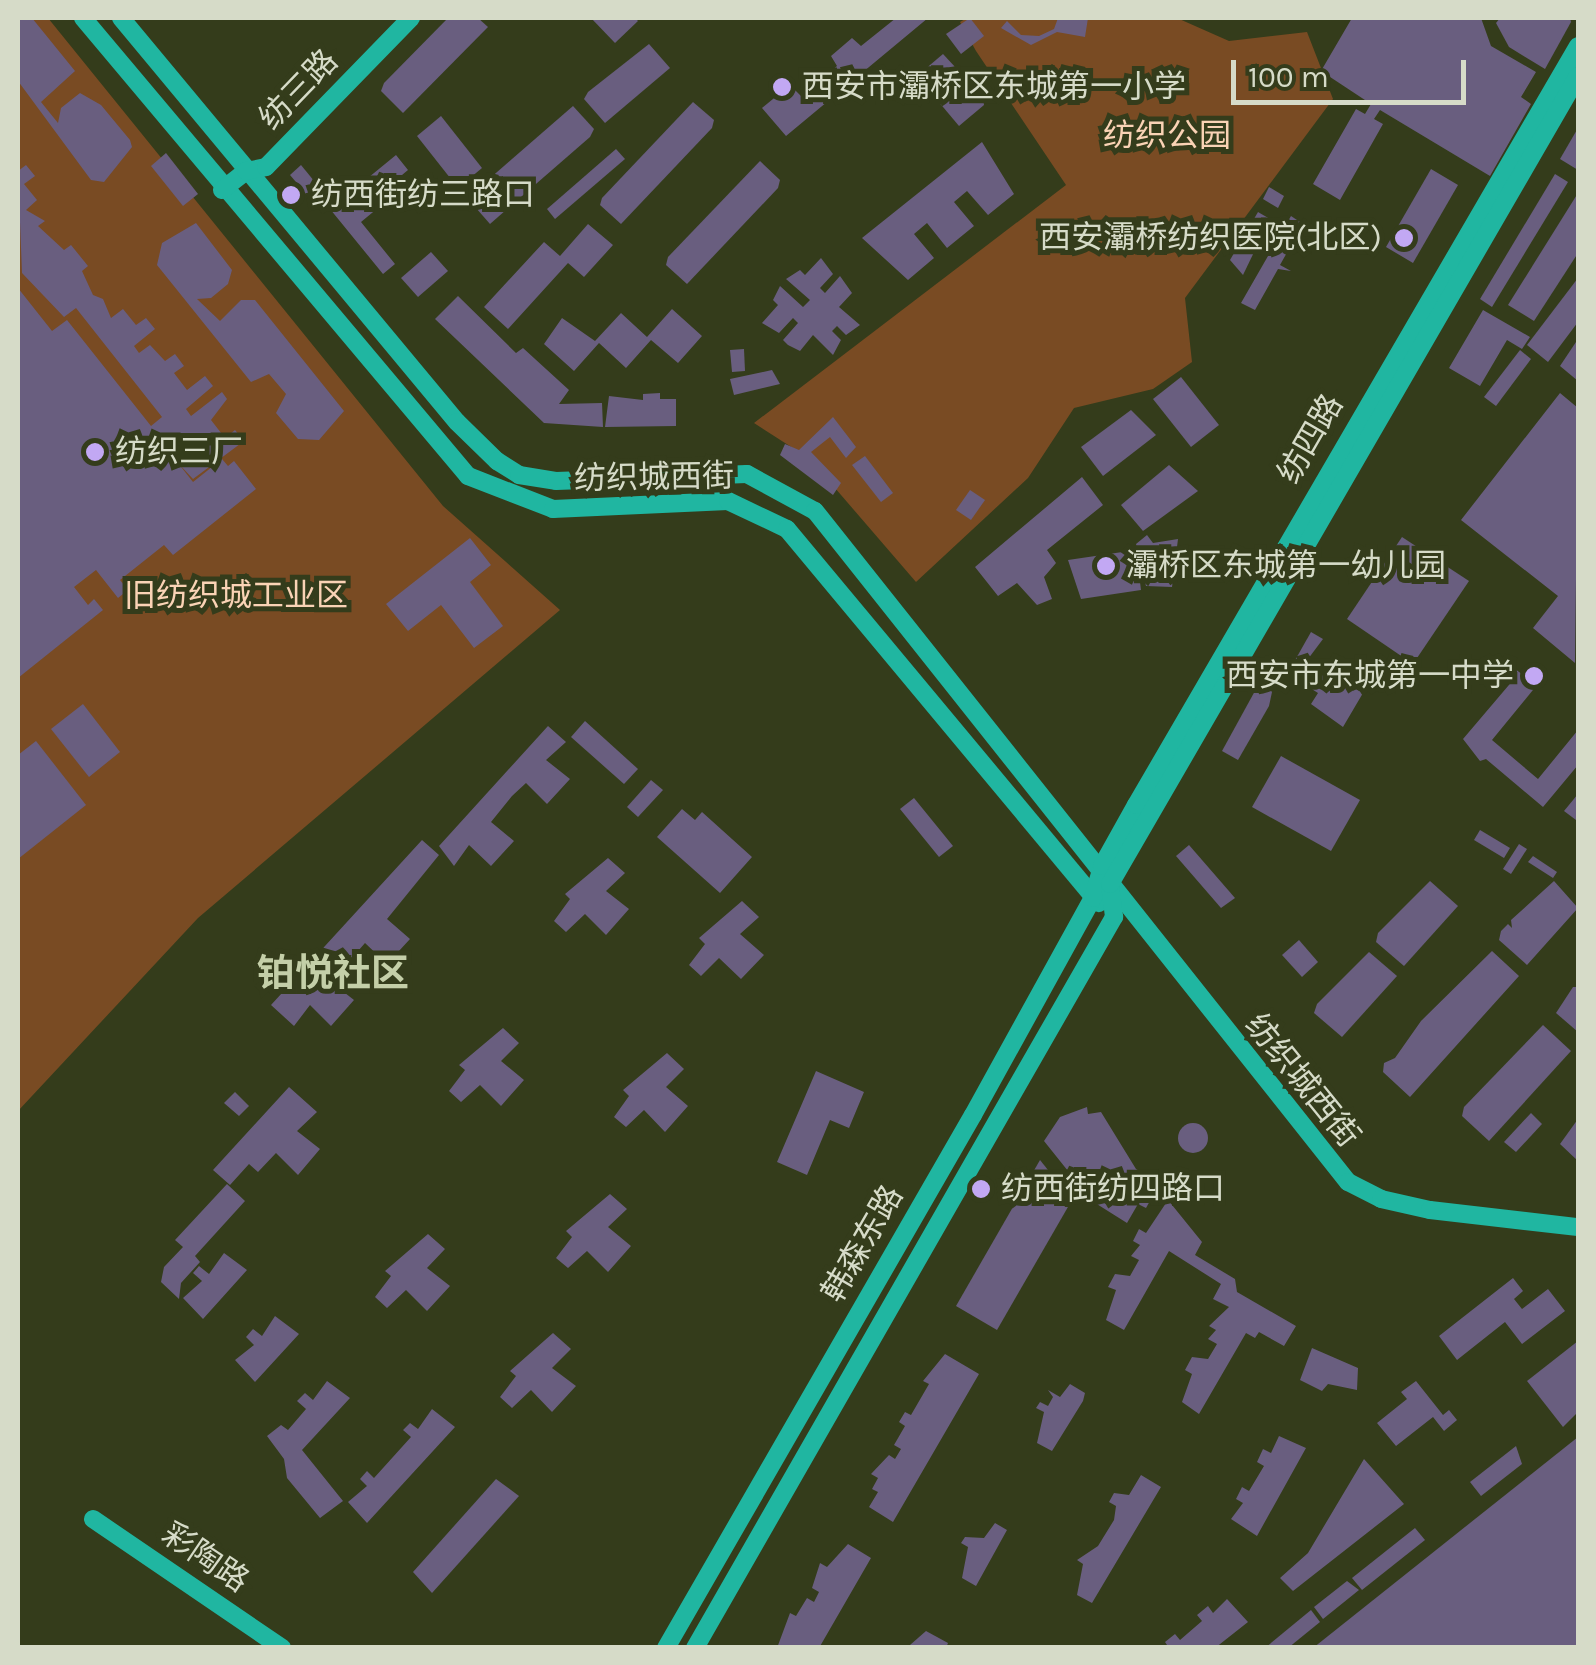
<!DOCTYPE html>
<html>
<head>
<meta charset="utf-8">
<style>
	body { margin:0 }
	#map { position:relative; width:1596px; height:1665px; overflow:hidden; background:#343c1b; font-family:Karla,"Noto Sans SC",sans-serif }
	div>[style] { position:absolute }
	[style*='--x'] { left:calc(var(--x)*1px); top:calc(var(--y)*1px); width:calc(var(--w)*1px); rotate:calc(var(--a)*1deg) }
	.green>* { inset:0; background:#794b23 }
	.building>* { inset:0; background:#695e7f }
	.round { border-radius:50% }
	.secondary>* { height:18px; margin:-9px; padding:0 9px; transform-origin:9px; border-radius:9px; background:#20b6a1 }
	.dots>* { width:28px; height:28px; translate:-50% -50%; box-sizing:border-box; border:5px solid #343c1b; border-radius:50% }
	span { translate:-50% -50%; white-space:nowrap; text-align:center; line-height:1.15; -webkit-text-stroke:10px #343c1b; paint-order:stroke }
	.poi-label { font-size:32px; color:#d6dbc8 }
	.left { translate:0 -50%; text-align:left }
	.right { translate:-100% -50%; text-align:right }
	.street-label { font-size:32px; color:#d6dbc8 }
	.park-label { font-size:32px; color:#fad3b5 }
	.quarter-label { font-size:38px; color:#c4cfa8; font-weight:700 }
	.frame { position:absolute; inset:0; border:20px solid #d6dbc8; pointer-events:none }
	.scale { position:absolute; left:1231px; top:60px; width:235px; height:45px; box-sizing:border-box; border:5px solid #d6dbc8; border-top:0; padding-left:12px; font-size:30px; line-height:35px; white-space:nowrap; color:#d6dbc8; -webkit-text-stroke:8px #343c1b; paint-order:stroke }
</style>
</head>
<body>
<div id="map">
	<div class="green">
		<i style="clip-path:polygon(18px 18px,48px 18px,443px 506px,560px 610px,198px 918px,18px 1111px)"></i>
		<i style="clip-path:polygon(967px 18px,1177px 18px,1229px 41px,1307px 32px,1333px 99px,1185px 298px,1192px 362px,1153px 389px,1074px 408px,1028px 478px,916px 582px,810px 459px,754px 423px,1066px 185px,976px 51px,960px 22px)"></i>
	</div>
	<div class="building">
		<i style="clip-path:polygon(18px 18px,32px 18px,75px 71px,41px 102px,58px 123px,61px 108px,80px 93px,101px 105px,130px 140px,132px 147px,104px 182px,91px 180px,18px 81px)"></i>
		<i style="clip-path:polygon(448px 18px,478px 18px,488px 27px,403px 113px,381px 91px,384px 83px)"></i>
		<i style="clip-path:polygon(591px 18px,635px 18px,638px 21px,615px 43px)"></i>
		<i style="clip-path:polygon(896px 18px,928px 18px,786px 136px,762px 108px,790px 85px,801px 96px,837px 66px,831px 56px,852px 38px,861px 46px)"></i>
		<i style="clip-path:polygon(970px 18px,984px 36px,961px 54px,946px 34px)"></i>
		<i style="clip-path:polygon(1058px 18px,1088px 18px,1085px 37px,1057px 32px,1031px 45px,1001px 28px,1007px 21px,1021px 35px,1039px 36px,1054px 29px)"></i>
		<i style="clip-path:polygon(1352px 18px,1481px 18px,1491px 46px,1536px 72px,1521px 97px,1531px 104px,1490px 176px,1380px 110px,1374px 119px,1383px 124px,1340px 200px,1313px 184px,1356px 109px,1365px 114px,1371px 104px,1321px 71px)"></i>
		<i style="clip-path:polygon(1500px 18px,1570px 18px,1571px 22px,1545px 69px,1509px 47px,1496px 23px)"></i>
		<i style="clip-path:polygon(649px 44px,670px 68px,605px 123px,584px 99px,588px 92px)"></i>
		<i style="clip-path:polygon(943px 54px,983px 97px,984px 105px,959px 126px,917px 76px)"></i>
		<i style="clip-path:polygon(1081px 77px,1084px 93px,1044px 99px,1042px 84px)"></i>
		<i style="clip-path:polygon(693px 102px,714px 120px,712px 128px,621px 224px,600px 205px,602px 198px)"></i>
		<i style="clip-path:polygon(573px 106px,594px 129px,590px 137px,490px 224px,469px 200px,473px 193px)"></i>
		<i style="clip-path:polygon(441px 116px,482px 168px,458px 188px,417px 136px)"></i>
		<i style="clip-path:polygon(1578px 128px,1578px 170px,1560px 159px)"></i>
		<i style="clip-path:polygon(982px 142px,1014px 194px,988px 215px,967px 191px,954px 202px,974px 226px,947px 248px,927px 223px,914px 234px,934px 258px,908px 280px,862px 238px)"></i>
		<i style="clip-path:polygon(616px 149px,625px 159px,555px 219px,547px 209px)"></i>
		<i style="clip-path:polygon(166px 153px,198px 194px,183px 206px,151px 166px)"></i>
		<i style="clip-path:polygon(396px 155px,408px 170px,378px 195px,384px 203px,361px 222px,395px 264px,383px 274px,330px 209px)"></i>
		<i style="clip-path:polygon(760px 161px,780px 180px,778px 188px,687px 284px,666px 265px,668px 257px)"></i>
		<i style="clip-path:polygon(26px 165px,35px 176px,24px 184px,37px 200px,26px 210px,45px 221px,38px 226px,64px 250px,71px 245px,88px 266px,82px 271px,93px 295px,103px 299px,111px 318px,123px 309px,136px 325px,146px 318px,155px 329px,134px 346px,139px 353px,150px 345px,165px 361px,175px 354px,184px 366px,174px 373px,187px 390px,205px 376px,213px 386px,186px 409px,191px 416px,222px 392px,227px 399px,211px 420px,225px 438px,235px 430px,244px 441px,193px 479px,178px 463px,193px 482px,222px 459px,228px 466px,234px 461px,256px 489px,173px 555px,164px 545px,120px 580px,128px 590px,118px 598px,96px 570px,74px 587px,88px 605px,94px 599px,103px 610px,18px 678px,18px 288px,52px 331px,67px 320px,151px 426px,162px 417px,76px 308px,64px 317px,22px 273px,18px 171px)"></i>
		<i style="clip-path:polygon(301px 165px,328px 198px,317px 207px,290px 175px)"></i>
		<i style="clip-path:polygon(1431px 169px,1458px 185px,1413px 263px,1386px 247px)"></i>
		<i style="clip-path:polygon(1555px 174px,1568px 182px,1492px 307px,1480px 299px)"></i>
		<i style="clip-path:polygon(1269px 187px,1284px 196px,1278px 208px,1263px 199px)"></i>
		<i style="clip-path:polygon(1578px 193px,1578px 253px,1534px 321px,1508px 305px)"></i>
		<i style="clip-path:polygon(1258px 212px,1270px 219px,1243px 275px,1230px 260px)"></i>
		<i style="clip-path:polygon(1291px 216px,1303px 224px,1280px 265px,1291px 271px,1278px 269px,1255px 310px,1241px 303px)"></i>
		<i style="clip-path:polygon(196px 223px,232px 270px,228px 284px,211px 298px,197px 299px,220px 321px,241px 300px,255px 300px,344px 411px,319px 440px,298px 439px,276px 413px,286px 394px,269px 374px,251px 382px,157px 265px,162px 243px)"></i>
		<i style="clip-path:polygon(588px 224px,613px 245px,584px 277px,568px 263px,508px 329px,484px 307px,544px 242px,560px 256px)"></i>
		<i style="clip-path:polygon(431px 252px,448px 271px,418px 297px,401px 278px)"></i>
		<i style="clip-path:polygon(821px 258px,833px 274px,820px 288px,825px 293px,840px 276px,852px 293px,839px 307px,860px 325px,846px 335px,837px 326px,832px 331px,841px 340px,833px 355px,813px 335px,800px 351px,788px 345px,783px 340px,798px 323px,793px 318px,779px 333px,762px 323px,778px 305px,773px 300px,780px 286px,803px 307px,810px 300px,786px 279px,800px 270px,805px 275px)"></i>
		<i style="clip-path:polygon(1578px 278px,1578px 322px,1548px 362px,1527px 345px)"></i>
		<i style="clip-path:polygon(458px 296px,516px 353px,523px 348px,569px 390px,559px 404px,602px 403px,603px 427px,544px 423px,435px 319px)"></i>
		<i style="clip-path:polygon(672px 309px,702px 336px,678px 363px,651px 340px,626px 368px,599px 343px,574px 371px,544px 344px,562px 318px,595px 341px,621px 313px,647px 337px)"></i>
		<i style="clip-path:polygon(1483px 310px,1530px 337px,1522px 349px,1507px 340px,1480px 386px,1449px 368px)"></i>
		<i style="clip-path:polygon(1578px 339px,1578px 381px,1560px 366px)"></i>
		<i style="clip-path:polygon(744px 349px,745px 371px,732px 372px,730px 350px)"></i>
		<i style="clip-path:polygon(1520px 350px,1531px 359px,1496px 406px,1484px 397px)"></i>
		<i style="clip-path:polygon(772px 370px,780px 384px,734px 395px,730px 379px)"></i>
		<i style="clip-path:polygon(1181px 377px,1219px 425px,1191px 447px,1153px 399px)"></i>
		<i style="clip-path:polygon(660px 393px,660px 399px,676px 399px,676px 426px,605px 427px,609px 396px,643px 400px,643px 394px)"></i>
		<i style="clip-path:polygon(1560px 393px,1578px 408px,1575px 663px,1533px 628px,1558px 596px,1461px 520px)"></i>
		<i style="clip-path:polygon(1131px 410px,1156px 435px,1103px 476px,1081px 447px)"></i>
		<i style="clip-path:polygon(833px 417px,856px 447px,846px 458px,830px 437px,811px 452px,841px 483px,833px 495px,780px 455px,785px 444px,799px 450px)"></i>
		<i style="clip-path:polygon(865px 456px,893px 493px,881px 502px,852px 465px)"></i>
		<i style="clip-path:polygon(1169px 465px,1198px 491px,1143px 531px,1121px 505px)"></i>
		<i style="clip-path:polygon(1082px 477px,1103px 505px,1047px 550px,1056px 563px,1044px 577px,1052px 599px,1037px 605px,1017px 583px,998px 596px,975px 567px)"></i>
		<i style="clip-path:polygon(970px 490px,985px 500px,971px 520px,956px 510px)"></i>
		<i style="clip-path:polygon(1147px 535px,1153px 543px,1178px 539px,1172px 587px,1146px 586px,1136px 544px)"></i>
		<i style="clip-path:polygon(1402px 537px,1469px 581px,1413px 664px,1347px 619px)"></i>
		<i style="clip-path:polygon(470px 538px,491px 565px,470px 582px,503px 626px,474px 648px,441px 605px,408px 631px,386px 604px)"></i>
		<i style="clip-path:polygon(1136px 550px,1141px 590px,1081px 599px,1068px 560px)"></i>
		<i style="clip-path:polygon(1311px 632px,1323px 639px,1302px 667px,1294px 662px)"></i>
		<i style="clip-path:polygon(1318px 667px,1363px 693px,1343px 727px,1311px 704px,1318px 693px,1307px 686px)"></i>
		<i style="clip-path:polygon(1515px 669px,1537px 685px,1492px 740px,1538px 779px,1578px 730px,1578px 765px,1543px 807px,1486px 759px,1480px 761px,1463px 739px,1514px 679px)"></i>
		<i style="clip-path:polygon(1261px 680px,1272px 692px,1269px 706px,1238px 760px,1222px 751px)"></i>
		<i style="clip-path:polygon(83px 704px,120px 752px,89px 777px,51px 729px)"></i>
		<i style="clip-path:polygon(585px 721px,638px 769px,624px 784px,571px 737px)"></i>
		<i style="clip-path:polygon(548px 726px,566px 742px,546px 760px,570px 779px,547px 804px,526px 783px,512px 796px,491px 822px,514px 841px,491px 866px,469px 845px,454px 866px,439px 846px)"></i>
		<i style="clip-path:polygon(36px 741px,86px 805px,18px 859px,18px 755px)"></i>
		<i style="clip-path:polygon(1281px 756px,1360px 800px,1331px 851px,1252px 807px)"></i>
		<i style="clip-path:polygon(651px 780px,663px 790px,638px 817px,627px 807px)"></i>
		<i style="clip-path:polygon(1578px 794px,1578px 819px,1576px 820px,1564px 811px)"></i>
		<i style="clip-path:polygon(914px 798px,953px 846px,939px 857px,900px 809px)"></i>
		<i style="clip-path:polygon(682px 809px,695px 820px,702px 812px,752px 857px,720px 893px,657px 837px)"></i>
		<i style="clip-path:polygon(1480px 830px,1510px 848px,1504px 858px,1474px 840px)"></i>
		<i style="clip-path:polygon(422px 840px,439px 855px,387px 919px,410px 939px,387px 964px,365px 943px,331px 982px,354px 1000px,331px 1026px,310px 1005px,294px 1026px,271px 1005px)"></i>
		<i style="clip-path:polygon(1519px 844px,1527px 849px,1511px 874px,1503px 869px)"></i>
		<i style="clip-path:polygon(1189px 845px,1235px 898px,1221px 908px,1176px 856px)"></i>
		<i style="clip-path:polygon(1533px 856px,1557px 872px,1553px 878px,1528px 862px)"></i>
		<i style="clip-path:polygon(608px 858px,625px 873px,606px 891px,629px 909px,606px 935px,585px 914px,566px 932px,554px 921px,570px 899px,565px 894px)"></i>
		<i style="clip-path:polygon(1430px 881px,1458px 906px,1404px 966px,1376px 942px,1378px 933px)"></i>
		<i style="clip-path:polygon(1554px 881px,1578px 908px,1527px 965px,1499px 940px,1501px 931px,1508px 924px,1512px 928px,1511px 920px)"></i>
		<i style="clip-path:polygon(742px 901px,759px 917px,740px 934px,764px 955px,741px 979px,719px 958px,701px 976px,689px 965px,705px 944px,699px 938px)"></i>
		<i style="clip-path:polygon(1299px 940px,1318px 962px,1302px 977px,1282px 955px)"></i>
		<i style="clip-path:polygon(1492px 951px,1519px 976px,1410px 1097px,1383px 1072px,1384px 1063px,1395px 1058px,1421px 1021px)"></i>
		<i style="clip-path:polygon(1369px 952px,1397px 976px,1342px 1037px,1314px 1013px,1317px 1004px)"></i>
		<i style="clip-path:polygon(1573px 987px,1578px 987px,1578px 1032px,1556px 1013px)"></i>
		<i style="clip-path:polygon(1543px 1025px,1571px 1051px,1489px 1141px,1462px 1116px,1464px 1107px)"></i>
		<i style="clip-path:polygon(503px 1028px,519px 1043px,501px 1061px,524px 1080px,501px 1106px,480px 1085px,461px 1102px,449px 1091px,465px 1070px,459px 1065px)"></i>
		<i style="clip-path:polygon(667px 1053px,684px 1069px,666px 1087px,688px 1106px,665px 1132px,644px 1110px,626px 1127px,614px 1117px,629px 1096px,623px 1090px)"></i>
		<i style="clip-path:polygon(816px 1071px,864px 1092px,849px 1128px,830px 1120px,807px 1175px,777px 1162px)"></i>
		<i style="clip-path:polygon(289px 1087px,317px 1112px,297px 1131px,320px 1149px,298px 1175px,276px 1153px,258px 1172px,249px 1164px,230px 1185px,213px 1170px)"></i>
		<i style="clip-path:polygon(235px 1092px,249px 1106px,239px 1116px,224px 1103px)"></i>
		<i style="clip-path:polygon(1087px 1107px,1088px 1114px,1101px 1112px,1136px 1169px,1160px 1183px,1146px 1208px,1138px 1204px,1127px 1223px,1092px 1201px,1044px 1141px,1060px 1117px)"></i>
		<i style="clip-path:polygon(1531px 1113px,1542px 1124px,1516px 1152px,1504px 1142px)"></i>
		<i style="clip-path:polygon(1578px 1119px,1578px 1161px,1560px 1144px)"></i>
		<i class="round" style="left:1178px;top:1123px;width:30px;height:30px"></i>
		<i style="clip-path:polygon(1040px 1160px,1072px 1200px,997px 1330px,956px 1306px)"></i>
		<i style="clip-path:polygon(227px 1184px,245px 1201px,195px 1256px,200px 1262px,181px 1283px,179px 1299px,161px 1282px,164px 1267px,183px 1247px,175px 1240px)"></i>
		<i style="clip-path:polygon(610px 1194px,627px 1209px,608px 1227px,631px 1246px,608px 1272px,587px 1251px,568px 1268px,556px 1258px,572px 1237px,566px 1231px)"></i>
		<i style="clip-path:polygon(1168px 1200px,1202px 1242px,1195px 1255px,1235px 1279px,1237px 1292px,1296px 1326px,1284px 1346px,1259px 1332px,1255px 1338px,1246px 1333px,1199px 1414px,1182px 1402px,1192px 1374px,1185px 1370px,1192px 1357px,1208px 1359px,1217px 1344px,1208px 1339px,1216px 1330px,1209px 1326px,1229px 1307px,1213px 1299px,1221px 1284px,1169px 1251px,1124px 1330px,1106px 1320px,1116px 1290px,1108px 1287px,1115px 1274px,1130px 1276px,1139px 1260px,1131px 1256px,1140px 1245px,1133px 1241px,1139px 1229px,1146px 1233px)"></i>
		<i style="clip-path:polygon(428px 1234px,445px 1249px,427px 1268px,450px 1286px,427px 1311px,406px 1290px,387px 1308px,375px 1297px,391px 1276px,385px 1271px)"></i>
		<i style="clip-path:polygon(224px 1253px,247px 1270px,203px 1319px,183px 1298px,202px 1281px,193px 1273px,199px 1266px,209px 1274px)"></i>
		<i style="clip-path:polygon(1513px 1278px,1523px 1291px,1514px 1299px,1522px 1309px,1548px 1289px,1565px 1311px,1522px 1344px,1505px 1322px,1457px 1360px,1439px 1336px)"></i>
		<i style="clip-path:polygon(275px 1316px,299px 1334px,255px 1382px,235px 1360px,254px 1345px,246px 1337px,253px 1329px,262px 1336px)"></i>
		<i style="clip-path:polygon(553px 1333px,571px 1349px,552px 1368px,576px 1386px,552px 1412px,531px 1390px,512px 1408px,500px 1397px,516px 1376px,510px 1371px)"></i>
		<i style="clip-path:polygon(1578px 1341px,1578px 1412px,1563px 1427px,1527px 1381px)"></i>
		<i style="clip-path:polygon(1312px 1348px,1358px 1368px,1357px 1390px,1328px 1384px,1322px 1391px,1300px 1380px)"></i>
		<i style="clip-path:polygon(945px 1354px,979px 1374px,893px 1522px,869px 1507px,878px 1492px,872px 1489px,878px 1478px,871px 1474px,889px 1455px,895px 1459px,901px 1449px,894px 1445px,905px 1426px,899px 1422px,905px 1412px,911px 1415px,929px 1384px,923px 1381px)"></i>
		<i style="clip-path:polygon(327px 1381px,350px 1398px,302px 1450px,343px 1501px,320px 1518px,287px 1478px,284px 1459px,267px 1436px,281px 1425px,288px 1430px,306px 1409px,297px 1401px,305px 1393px,313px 1400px)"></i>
		<i style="clip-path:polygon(1416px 1381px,1443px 1415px,1449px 1410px,1457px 1420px,1444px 1431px,1433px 1417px,1396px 1446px,1377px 1423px,1407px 1399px,1401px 1392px)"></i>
		<i style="clip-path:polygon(1070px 1384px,1085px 1393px,1083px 1401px,1052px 1451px,1037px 1443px,1044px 1412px,1036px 1408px,1040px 1402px,1048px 1406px,1053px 1397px,1048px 1390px,1060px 1397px)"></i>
		<i style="clip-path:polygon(432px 1409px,455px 1427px,367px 1523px,348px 1502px,367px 1486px,360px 1479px,367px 1471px,374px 1478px,411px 1437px,403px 1430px,410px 1423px,418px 1429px)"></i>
		<i style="clip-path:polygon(1279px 1436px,1306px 1448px,1257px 1536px,1231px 1519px,1243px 1503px,1236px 1499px,1242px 1487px,1249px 1491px,1264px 1466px,1257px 1462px,1263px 1449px,1271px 1453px)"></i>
		<i style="clip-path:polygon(1578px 1437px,1578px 1648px,1313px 1648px)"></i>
		<i style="clip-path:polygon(1516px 1446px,1522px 1464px,1481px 1496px,1470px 1482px)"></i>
		<i style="clip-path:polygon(1364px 1459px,1404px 1504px,1293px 1591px,1280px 1578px,1308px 1553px)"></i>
		<i style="clip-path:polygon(1141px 1475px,1161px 1487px,1092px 1603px,1077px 1595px,1083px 1564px,1077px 1560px,1098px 1546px,1114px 1520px,1116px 1506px,1109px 1502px,1114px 1493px,1129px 1495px)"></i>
		<i style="clip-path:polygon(496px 1479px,519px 1496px,432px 1593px,413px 1572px)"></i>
		<i style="clip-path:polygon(995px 1523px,1007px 1530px,976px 1586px,962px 1578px,968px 1547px,961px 1543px,965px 1537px,984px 1538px)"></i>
		<i style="clip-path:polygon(1415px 1528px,1425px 1540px,1362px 1590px,1352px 1578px)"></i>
		<i style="clip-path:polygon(848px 1544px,871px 1558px,819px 1648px,777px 1648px,790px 1613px,796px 1616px,807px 1598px,814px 1602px,819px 1592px,812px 1588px,820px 1563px,827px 1567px)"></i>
		<i style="clip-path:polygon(1347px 1581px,1359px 1590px,1323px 1619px,1314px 1607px)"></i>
		<i style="clip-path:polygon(1227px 1599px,1248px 1622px,1215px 1648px,1169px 1648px,1165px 1642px,1175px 1634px,1180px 1640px,1202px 1621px,1197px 1615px,1208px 1606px,1213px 1613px)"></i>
		<i style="clip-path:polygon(1311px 1610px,1320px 1622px,1288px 1648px,1265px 1648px)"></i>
		<i style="clip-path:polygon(926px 1631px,948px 1643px,946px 1648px,910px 1645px)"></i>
	</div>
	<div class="secondary">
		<i style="--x:83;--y:18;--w:598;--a:49.95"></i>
		<i style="--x:468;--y:476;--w:91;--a:21.2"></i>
		<i style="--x:553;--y:509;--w:175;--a:-2.6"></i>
		<i style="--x:728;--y:501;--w:65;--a:25.4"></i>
		<i style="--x:787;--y:529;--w:487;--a:50.2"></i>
		<i style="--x:121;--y:18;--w:525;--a:50.25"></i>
		<i style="--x:457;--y:422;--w:56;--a:44.3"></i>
		<i style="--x:497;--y:461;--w:26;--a:32"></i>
		<i style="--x:519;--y:475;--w:37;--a:9"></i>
		<i style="--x:556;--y:481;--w:191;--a:-2.1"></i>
		<i style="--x:747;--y:474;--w:77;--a:28.6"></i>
		<i style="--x:815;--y:511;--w:857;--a:51.54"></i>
		<i style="--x:1348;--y:1182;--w:37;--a:27"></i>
		<i style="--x:1381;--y:1199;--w:50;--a:12.7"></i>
		<i style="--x:1430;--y:1210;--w:149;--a:6.6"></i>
		<i style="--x:222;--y:190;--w:31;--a:-38"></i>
		<i style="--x:246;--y:171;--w:20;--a:-11"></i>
		<i style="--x:266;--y:167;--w:208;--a:-45.8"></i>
		<i style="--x:93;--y:1519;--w:229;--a:34.3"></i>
		<i style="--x:666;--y:1648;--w:615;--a:-60.06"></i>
		<i style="--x:973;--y:1115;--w:248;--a:-61.1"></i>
		<i style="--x:1093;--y:898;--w:33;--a:-74"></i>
		<i style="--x:1102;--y:866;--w:70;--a:-60.9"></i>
		<i style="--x:1136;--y:805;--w:878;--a:-59.79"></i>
		<i style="--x:695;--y:1648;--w:843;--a:-60.18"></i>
		<i style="--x:1114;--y:917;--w:33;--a:-97"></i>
		<i style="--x:1110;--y:884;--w:934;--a:-59.92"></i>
	</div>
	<div class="dots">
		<i style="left:782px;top:87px;background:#c2a8f3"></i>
		<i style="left:291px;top:195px;background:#c2a8f3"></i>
		<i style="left:1404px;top:238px;background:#c2a8f3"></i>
		<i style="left:95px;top:452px;background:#c2a8f3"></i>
		<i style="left:1106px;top:566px;background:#c2a8f3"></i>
		<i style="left:1534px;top:676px;background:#c2a8f3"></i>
		<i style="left:981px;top:1189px;background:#c2a8f3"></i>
	</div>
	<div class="poi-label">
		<span class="left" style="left:802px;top:87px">西安市灞桥区东城第一小学</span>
		<span class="left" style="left:311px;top:195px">纺西街纺三路口</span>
		<span class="right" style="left:1382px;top:238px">西安灞桥纺织医院(北区)</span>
		<span class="left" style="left:115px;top:452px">纺织三厂</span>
		<span class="left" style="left:1126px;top:566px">灞桥区东城第一幼儿园</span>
		<span class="right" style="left:1514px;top:676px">西安市东城第一中学</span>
		<span class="left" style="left:1001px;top:1189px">纺西街纺四路口</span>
	</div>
	<div class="street-label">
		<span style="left:299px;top:90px;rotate:-46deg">纺三路</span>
		<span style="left:1311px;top:439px;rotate:-60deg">纺四路</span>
		<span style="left:654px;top:478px;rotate:-1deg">纺织城西街</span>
		<span style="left:1302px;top:1081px;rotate:51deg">纺织城西街</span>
		<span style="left:863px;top:1244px;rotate:-60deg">韩森东路</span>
		<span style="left:205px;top:1558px;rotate:34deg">彩陶路</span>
	</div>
	<div class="park-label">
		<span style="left:1167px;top:136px">纺织公园</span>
		<span style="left:236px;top:596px">旧纺织城工业区</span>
	</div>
	<div class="quarter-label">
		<span style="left:333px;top:974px">铂悦社区</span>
	</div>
	<div class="frame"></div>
	<div class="scale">100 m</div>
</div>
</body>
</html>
